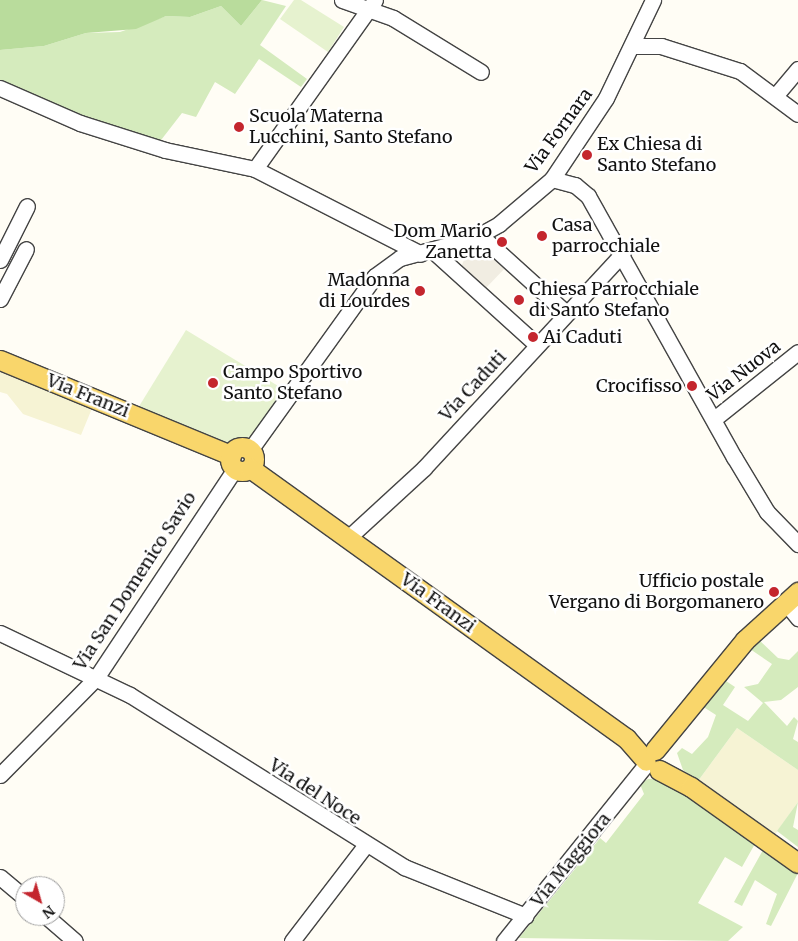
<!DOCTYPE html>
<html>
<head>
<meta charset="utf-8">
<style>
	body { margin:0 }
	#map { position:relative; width:798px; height:941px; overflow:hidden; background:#fffdf5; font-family:Merriweather,serif }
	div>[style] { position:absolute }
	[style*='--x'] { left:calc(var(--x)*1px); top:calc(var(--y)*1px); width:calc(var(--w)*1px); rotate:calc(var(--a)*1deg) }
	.farmland>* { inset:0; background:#f6f3d4 }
	.green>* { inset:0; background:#d5ebbd }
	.forest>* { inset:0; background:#b9dc9c }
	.pitch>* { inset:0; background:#e6f2cf }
	.plaza>* { inset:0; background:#f1ede2 }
	.roads { filter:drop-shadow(1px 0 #444) drop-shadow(-1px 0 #444) drop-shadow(0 1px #444) drop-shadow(0 -1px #444) }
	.minor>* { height:15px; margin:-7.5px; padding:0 7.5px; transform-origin:7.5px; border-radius:7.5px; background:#fff }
	.major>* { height:19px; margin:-9.5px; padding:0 9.5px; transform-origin:9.5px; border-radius:9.5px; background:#f9d66b }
	.major>.ring { margin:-9.5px; padding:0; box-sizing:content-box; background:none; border:19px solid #f9d66b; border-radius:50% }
	.dots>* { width:14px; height:14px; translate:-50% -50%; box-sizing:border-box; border:2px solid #fff; border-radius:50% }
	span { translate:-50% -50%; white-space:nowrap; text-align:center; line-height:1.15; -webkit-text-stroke:5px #fff; paint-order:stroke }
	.poi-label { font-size:18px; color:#111 }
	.left { translate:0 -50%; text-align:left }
	.right { translate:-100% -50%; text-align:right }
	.street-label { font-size:18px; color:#111 }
	.north { position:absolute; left:15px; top:876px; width:50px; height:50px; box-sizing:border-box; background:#fff; border:1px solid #a0a0a0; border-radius:50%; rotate:142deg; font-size:14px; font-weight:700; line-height:20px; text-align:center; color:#111 }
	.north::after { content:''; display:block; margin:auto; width:18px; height:22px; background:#c4262e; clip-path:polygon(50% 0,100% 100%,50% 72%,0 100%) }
</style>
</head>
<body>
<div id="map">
	<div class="farmland">
		<i style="clip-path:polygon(0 368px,93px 406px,81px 435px,23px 414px,7px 394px,0 392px)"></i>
		<i style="clip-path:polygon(737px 728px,798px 770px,798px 802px,774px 836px,698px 781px)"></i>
	</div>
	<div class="green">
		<i style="clip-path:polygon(262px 0,286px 6px,260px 45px,307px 79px,301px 87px,259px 59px,235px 94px,215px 82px,196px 117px,182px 113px,158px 144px,79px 118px,0 83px,0 50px,44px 46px,86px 33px,120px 32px,166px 16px,190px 17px,221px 6px,241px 26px)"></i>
		<i style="clip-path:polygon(758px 639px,778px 658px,789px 660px,798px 651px,798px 687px,781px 700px,764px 702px,787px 726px,794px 717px,798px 721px,793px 739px,798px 742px,798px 770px,737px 728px,698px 781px,683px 770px,677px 753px,682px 748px,692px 754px,708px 737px,716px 715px,702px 706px,723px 679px,735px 687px,723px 705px,748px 721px,763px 703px,744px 687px,758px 684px,772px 664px,750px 649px)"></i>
		<i style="clip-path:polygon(648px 779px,664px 779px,756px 842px,742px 867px,725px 857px,698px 903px,743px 927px,728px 941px,519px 938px,600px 838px,606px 843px,644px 794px,640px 784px)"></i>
		<i style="clip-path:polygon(798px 802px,793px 827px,798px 830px,798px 847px,777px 831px)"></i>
		<i style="clip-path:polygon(763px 850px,798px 873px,771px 926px,766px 924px,777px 894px,755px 880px,742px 906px,734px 902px)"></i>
	</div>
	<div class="forest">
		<i style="clip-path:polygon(0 0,262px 0,241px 26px,221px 6px,190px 17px,166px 16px,136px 29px,86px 33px,44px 46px,0 50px)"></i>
	</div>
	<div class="pitch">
		<i style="clip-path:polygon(294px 0,301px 0,344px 27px,328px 52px,280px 19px)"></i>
		<i style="clip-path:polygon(186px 330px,288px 392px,251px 436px,225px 444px,138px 408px)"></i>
	</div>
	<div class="plaza">
		<i style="clip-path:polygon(485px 243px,509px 264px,483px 291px,459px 272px,464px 260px)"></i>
	</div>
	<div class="roads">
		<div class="minor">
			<i style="--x:342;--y:0;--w:54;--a:19.4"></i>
			<i style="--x:393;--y:18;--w:103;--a:31.5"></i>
			<i style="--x:633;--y:46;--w:28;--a:0"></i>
			<i style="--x:661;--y:46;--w:83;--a:17.6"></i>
			<i style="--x:740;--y:71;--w:72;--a:36.6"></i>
			<i style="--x:0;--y:88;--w:87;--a:23.6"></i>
			<i style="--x:80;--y:123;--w:89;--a:17.6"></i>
			<i style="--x:165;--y:150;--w:92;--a:11.9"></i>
			<i style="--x:255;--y:169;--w:186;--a:27.1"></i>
			<i style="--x:776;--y:95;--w:34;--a:-50"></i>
			<i style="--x:255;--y:169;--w:207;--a:-54.6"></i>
			<i style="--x:552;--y:179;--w:24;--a:15"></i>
			<i style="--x:575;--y:185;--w:17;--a:40"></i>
			<i style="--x:588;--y:196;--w:299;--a:60.8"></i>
			<i style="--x:734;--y:457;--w:64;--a:59"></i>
			<i style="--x:767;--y:512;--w:45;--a:45.9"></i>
			<i style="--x:480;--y:235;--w:116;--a:42.2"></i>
			<i style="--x:433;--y:251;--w:140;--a:42.1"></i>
			<i style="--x:0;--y:260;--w:60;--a:-63.4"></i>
			<i style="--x:0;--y:299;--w:56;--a:-62.5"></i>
			<i style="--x:714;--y:419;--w:107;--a:-38.6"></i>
			<i style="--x:250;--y:450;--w:214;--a:-54.3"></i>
			<i style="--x:375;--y:276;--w:31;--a:-36"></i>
			<i style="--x:400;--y:258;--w:77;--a:-15.1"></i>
			<i style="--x:474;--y:238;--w:29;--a:-29"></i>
			<i style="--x:499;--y:224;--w:70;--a:-40.3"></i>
			<i style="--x:552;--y:179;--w:97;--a:-56.3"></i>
			<i style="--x:606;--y:98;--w:109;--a:-64.4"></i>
			<i style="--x:348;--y:538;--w:103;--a:-42.6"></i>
			<i style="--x:424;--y:468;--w:292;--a:-47.2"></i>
			<i style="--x:785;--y:602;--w:21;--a:51"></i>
			<i style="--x:0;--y:633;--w:144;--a:25.5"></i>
			<i style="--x:130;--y:695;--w:324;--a:32.1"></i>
			<i style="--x:404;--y:867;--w:131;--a:21.9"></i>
			<i style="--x:0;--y:775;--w:136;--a:-45.3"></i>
			<i style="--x:96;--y:678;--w:251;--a:-56.4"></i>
			<i style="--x:0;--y:877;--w:33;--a:40"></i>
			<i style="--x:46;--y:916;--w:38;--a:41"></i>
			<i style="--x:292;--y:941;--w:120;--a:-52.5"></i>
			<i style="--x:504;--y:941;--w:228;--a:-51.2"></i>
		</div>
		<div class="major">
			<i style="--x:0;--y:360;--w:250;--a:22.4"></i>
			<i class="ring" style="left:230px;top:447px;width:5px;height:5px"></i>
			<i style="--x:250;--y:468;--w:463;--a:35.7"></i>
			<i style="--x:626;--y:738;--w:30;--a:49"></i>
			<i style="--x:655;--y:750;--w:142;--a:-50.7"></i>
			<i style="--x:745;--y:640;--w:72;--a:-42.2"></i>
			<i style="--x:659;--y:770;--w:36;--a:28"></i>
			<i style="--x:691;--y:787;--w:131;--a:35.4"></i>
		</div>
	</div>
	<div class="dots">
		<i style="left:239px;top:127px;background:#c4262e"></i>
		<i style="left:587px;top:155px;background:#c4262e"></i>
		<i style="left:542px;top:236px;background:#c4262e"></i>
		<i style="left:502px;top:242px;background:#c4262e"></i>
		<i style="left:420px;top:291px;background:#c4262e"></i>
		<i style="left:519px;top:300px;background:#c4262e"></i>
		<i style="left:533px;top:337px;background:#c4262e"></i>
		<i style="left:213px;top:383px;background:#c4262e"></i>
		<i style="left:692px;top:386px;background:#c4262e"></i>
		<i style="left:774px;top:592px;background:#c4262e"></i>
	</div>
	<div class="poi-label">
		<span class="left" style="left:249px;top:127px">Scuola Materna<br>Lucchini, Santo Stefano</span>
		<span class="left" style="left:597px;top:155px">Ex Chiesa di<br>Santo Stefano</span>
		<span class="left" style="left:552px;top:236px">Casa<br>parrocchiale</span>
		<span class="right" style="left:492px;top:242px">Dom Mario<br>Zanetta</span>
		<span class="right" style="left:410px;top:291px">Madonna<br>di Lourdes</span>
		<span class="left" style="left:529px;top:300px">Chiesa Parrocchiale<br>di Santo Stefano</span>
		<span class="left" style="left:543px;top:337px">Ai Caduti</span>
		<span class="left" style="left:223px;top:383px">Campo Sportivo<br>Santo Stefano</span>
		<span class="right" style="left:682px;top:386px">Crocifisso</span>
		<span class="right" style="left:764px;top:592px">Ufficio postale<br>Vergano di Borgomanero</span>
	</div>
	<div class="street-label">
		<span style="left:559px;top:131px;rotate:-54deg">Via Fornara</span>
		<span style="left:744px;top:371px;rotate:-38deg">Via Nuova</span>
		<span style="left:473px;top:386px;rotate:-47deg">Via Caduti</span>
		<span style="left:88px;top:396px;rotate:22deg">Via Franzi</span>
		<span style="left:135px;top:581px;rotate:-57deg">Via San Domenico Savio</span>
		<span style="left:438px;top:603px;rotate:36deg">Via Franzi</span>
		<span style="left:315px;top:792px;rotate:33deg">Via del Noce</span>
		<span style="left:571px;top:860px;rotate:-51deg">Via Maggiora</span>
	</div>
	<div class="north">N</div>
</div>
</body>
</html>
